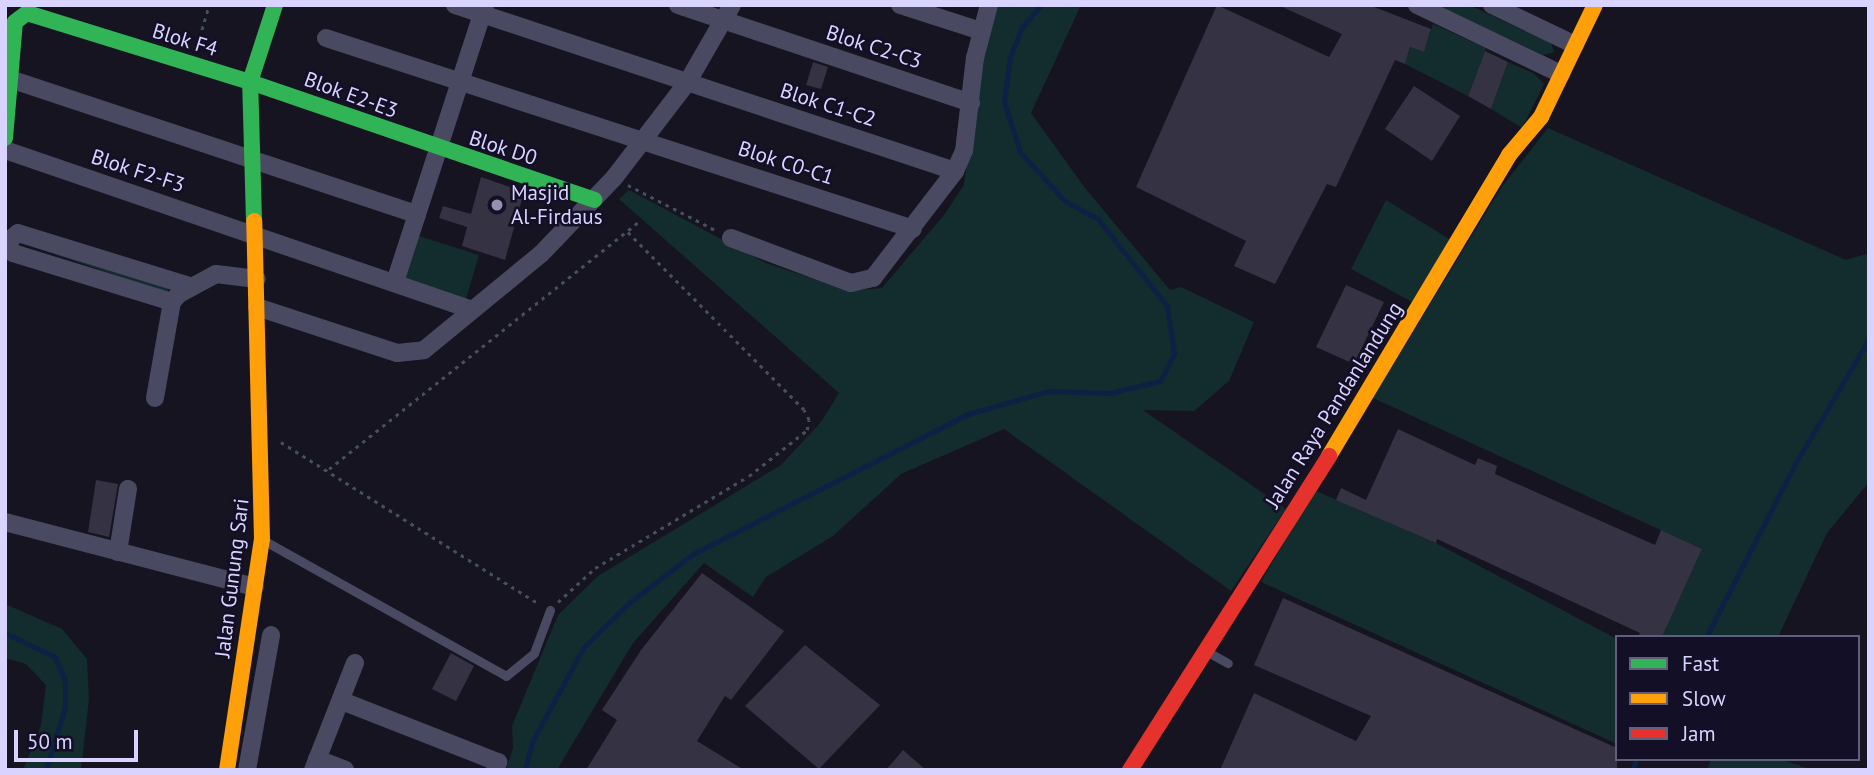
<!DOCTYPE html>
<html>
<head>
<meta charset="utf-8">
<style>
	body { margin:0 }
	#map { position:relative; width:1874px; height:775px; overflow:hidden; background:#161421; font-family:"PT Sans",sans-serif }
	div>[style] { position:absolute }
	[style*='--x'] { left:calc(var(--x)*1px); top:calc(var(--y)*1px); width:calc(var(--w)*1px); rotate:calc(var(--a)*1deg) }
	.green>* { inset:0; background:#132c2d }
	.stream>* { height:5px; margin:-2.5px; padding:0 2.5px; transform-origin:2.5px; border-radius:2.5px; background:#0d2144 }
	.building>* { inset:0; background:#343243 }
	.path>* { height:2.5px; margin-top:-1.25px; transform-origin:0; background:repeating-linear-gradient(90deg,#44505f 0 3.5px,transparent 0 8.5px) }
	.lane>* { height:9px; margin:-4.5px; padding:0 4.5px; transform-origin:4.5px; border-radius:4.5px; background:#4a4962 }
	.street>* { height:18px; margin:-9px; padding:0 9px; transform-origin:9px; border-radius:9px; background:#4a4962 }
	.fast>* { height:16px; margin:-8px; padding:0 8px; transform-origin:8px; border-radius:8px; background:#30b455 }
	.slow>* { height:16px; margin:-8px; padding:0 8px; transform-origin:8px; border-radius:8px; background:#ff9f0a }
	.jam>* { height:16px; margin:-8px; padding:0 8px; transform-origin:8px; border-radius:8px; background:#e5322d }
	.dots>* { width:19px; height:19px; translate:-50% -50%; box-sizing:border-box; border:4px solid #130f26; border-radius:50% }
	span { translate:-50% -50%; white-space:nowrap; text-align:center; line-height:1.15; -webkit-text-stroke:5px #130f26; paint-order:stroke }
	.street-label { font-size:21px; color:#d9d4ff }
	.poi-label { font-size:21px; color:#d9d4ff }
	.left { translate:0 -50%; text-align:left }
	.frame { position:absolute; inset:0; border:7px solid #d9d4ff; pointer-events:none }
	.legend { position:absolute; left:1615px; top:635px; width:245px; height:126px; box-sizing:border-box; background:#130f26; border:2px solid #625e7d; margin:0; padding:9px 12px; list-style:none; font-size:21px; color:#d9d4ff }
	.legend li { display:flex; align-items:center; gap:14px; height:35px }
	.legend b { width:35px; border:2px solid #625e7d }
	.scale { position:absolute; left:14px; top:730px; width:124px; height:32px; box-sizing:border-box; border:4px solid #d9d4ff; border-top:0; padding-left:9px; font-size:21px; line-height:24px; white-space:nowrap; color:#d9d4ff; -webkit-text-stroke:5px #130f26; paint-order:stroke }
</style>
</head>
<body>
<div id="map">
	<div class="green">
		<i style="clip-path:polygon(994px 5px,1081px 5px,1031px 113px,1085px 188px,1170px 290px,1181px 287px,1254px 322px,1229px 381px,1194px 411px,1143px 410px,1286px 509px,1231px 591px,1004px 429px,901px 474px,833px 536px,766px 577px,753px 597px,704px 563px,633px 643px,557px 770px,506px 770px,513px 748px,512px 726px,558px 615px,598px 576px,781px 465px,821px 422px,839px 393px,619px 199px,629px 190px,766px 263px,850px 291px,882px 288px,944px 215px,964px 185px,978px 65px)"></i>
		<i style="clip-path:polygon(1437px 5px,1469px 5px,1551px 43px,1554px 52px,1543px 55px)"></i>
		<i style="clip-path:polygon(1433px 24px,1486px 48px,1468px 96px,1405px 64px,1410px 47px,1424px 52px)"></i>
		<i style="clip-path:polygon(1508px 62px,1533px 73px,1544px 84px,1522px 128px,1491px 109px)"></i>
		<i style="clip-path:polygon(1548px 128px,1846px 260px,1869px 253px,1869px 482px,1827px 533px,1778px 637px,1662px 637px,1702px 549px,1373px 398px,1501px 188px)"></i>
		<i style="clip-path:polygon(1386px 200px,1451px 240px,1414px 303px,1351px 269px)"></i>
		<i style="clip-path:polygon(419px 236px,479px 255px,466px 299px,405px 279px)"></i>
		<i style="clip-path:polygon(17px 241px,167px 288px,169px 290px,166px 293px)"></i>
		<i style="clip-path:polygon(1314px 490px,1436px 543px,1617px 639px,1617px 744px,1261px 582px)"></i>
		<i style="clip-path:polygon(5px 604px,62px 629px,87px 659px,89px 699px,81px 770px,23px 770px,41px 725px,46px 685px,26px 664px,5px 658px)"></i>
		<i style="clip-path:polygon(1711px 759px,1780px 759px,1813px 770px,1707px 770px)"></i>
	</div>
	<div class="stream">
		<i style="--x:5;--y:633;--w:55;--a:25.6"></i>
		<i style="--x:55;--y:657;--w:25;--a:67"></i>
		<i style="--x:65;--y:680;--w:27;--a:90"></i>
		<i style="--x:65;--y:707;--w:66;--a:106.8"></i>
		<i style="--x:1706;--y:637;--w:195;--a:-62.8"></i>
		<i style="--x:1795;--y:464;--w:145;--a:-59.4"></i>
		<i style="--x:525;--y:770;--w:29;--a:-76"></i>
		<i style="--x:532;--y:742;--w:107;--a:-61.5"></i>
		<i style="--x:583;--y:648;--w:66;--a:-44.4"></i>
		<i style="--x:630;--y:602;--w:79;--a:-37.3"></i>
		<i style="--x:693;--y:554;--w:309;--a:-27"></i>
		<i style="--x:968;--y:414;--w:83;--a:-16"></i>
		<i style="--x:1048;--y:391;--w:62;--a:1.8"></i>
		<i style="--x:1110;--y:393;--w:51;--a:-13.5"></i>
		<i style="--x:1160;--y:381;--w:31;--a:-63"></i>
		<i style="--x:1174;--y:353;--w:48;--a:-98.5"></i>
		<i style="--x:1167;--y:306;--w:111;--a:-128.4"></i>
		<i style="--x:1098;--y:219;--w:39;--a:-151"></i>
		<i style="--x:1064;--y:200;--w:65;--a:-132.5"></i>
		<i style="--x:1020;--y:152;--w:52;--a:-107.7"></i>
		<i style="--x:1004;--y:102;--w:45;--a:-82.4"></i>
		<i style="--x:1010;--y:57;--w:32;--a:-68"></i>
		<i style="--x:1022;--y:27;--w:29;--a:-49"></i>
		<i style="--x:1632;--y:770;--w:12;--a:-66"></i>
	</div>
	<div class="building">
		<i style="clip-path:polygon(1217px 5px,1329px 57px,1342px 34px,1278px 5px,1369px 5px,1431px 29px,1424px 52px,1410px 47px,1405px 64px,1395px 60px,1336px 187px,1327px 184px,1275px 284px,1234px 266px,1246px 241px,1136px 187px)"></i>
		<i style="clip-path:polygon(1485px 51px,1508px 62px,1491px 109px,1468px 96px)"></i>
		<i style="clip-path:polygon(813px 62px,828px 67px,821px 89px,806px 85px)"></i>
		<i style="clip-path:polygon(1414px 86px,1460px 116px,1432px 161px,1385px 129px)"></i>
		<i style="clip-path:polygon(481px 177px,524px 192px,505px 260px,462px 246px,467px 227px,439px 218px,443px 206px,471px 214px)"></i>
		<i style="clip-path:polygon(1346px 285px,1384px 302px,1354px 364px,1316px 347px)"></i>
		<i style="clip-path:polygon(1398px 429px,1475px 465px,1478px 458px,1497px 466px,1495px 474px,1655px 545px,1661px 530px,1702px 549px,1662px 637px,1638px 637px,1640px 633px,1437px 539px,1436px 543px,1336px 500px,1341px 488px,1366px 500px)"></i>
		<i style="clip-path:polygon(96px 480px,118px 484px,109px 537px,88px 532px)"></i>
		<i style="clip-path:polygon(702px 573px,784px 631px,731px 700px,725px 696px,697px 741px,744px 770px,586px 770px,617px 720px,602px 710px,641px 650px)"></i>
		<i style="clip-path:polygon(1283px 598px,1617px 748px,1617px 770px,1220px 770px,1254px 693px,1356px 741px,1371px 716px,1254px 665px)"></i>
		<i style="clip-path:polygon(805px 645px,880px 705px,819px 769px,745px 706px)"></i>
		<i style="clip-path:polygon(451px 653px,474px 666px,456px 701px,432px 689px)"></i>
		<i style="clip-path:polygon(903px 750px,926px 770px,886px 770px)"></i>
	</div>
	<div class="path">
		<i style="--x:197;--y:46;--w:43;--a:-73.7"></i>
		<i style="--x:628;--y:185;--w:98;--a:27.3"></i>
		<i style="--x:281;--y:442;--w:305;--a:32.1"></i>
		<i style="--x:329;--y:469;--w:399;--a:-38.6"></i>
		<i style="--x:558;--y:602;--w:50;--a:-42.6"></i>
		<i style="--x:595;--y:568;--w:179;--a:-30.9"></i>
		<i style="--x:749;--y:476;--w:74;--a:-38.4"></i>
		<i style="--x:807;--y:430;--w:10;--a:-79"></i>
		<i style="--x:809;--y:420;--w:11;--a:-117"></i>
		<i style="--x:804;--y:410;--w:252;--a:-134.8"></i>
	</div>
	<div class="lane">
		<i style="--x:263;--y:540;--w:278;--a:29.2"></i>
		<i style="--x:506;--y:676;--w:36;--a:-39"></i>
		<i style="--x:534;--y:653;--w:46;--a:-69.6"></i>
		<i style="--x:1206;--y:651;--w:25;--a:29"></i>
	</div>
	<div class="street">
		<i style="--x:455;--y:5;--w:527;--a:18.37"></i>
		<i style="--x:678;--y:5;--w:309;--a:18.5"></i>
		<i style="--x:900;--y:5;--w:85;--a:17.8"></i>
		<i style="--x:1417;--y:5;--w:160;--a:25.6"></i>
		<i style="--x:1492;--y:5;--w:92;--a:25.7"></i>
		<i style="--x:326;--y:38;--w:617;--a:18.02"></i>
		<i style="--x:10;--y:79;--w:429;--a:18.4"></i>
		<i style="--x:5;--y:150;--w:494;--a:18.9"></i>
		<i style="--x:731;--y:238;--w:128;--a:20.6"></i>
		<i style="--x:851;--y:283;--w:23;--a:-13"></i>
		<i style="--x:873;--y:278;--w:135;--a:-52.5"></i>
		<i style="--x:955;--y:171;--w:22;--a:-66"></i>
		<i style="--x:964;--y:151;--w:94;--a:-83.3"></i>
		<i style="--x:975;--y:58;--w:55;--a:-75.2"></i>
		<i style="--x:395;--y:282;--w:291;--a:-72"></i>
		<i style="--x:172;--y:302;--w:166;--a:-162.9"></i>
		<i style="--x:13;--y:253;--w:13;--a:-119"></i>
		<i style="--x:7;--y:242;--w:14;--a:-39"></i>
		<i style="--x:18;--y:233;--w:179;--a:17.2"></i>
		<i style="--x:257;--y:307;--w:147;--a:18.2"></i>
		<i style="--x:397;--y:353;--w:27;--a:-6"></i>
		<i style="--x:424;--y:350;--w:151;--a:-39.4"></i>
		<i style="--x:541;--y:254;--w:105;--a:-46.2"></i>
		<i style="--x:614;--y:178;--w:120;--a:-52.5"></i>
		<i style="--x:687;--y:83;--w:90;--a:-60"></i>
		<i style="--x:155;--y:398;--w:97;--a:-80"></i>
		<i style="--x:172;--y:302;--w:11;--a:-49"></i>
		<i style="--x:179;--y:294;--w:42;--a:-28.4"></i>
		<i style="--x:216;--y:274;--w:41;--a:7"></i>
		<i style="--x:5;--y:522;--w:258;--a:14.6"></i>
		<i style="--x:118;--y:552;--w:64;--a:-81"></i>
		<i style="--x:342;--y:701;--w:168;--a:21.4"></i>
		<i style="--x:498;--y:762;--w:9;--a:111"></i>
		<i style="--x:317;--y:759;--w:30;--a:21"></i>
		<i style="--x:247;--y:770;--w:137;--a:-79.9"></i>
		<i style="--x:313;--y:770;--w:115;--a:-68.6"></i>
	</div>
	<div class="fast">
		<i style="--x:5;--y:138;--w:116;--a:-85.1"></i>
		<i style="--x:15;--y:22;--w:15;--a:-37"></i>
		<i style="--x:27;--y:13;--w:233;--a:17.2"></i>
		<i style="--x:250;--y:82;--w:364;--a:18.9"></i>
		<i style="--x:254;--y:221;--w:139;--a:-91.6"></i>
		<i style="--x:250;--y:82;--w:81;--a:-72"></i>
	</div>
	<div class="slow">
		<i style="--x:1329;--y:456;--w:351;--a:-59.1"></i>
		<i style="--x:1509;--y:155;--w:50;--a:-49.9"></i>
		<i style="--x:1541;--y:117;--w:124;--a:-64.3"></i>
		<i style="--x:227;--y:770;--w:234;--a:-81.4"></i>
		<i style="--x:262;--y:539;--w:318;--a:-91.4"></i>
	</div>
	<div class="jam">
		<i style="--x:1130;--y:770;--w:372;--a:-57.6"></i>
	</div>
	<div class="dots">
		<i style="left:497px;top:205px;background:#9591b1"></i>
	</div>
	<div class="street-label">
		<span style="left:185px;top:40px;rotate:17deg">Blok F4</span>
		<span style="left:874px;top:47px;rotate:18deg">Blok C2-C3</span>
		<span style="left:351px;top:95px;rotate:20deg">Blok E2-E3</span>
		<span style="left:828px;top:105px;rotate:18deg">Blok C1-C2</span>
		<span style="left:503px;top:148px;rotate:18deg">Blok D0</span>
		<span style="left:786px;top:163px;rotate:18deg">Blok C0-C1</span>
		<span style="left:138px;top:171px;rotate:18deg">Blok F2-F3</span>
		<span style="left:1334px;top:405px;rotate:-58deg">Jalan Raya Pandanlandung</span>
		<span style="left:232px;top:578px;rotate:-83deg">Jalan Gunung Sari</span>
	</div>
	<div class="poi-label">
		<span class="left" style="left:511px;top:205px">Masjid<br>Al-Firdaus</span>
	</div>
	<div class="frame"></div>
	<ul class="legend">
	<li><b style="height:9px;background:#30b455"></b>Fast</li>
	<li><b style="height:9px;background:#ff9f0a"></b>Slow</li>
	<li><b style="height:9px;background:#e5322d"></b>Jam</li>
	</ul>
	<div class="scale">50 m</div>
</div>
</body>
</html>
